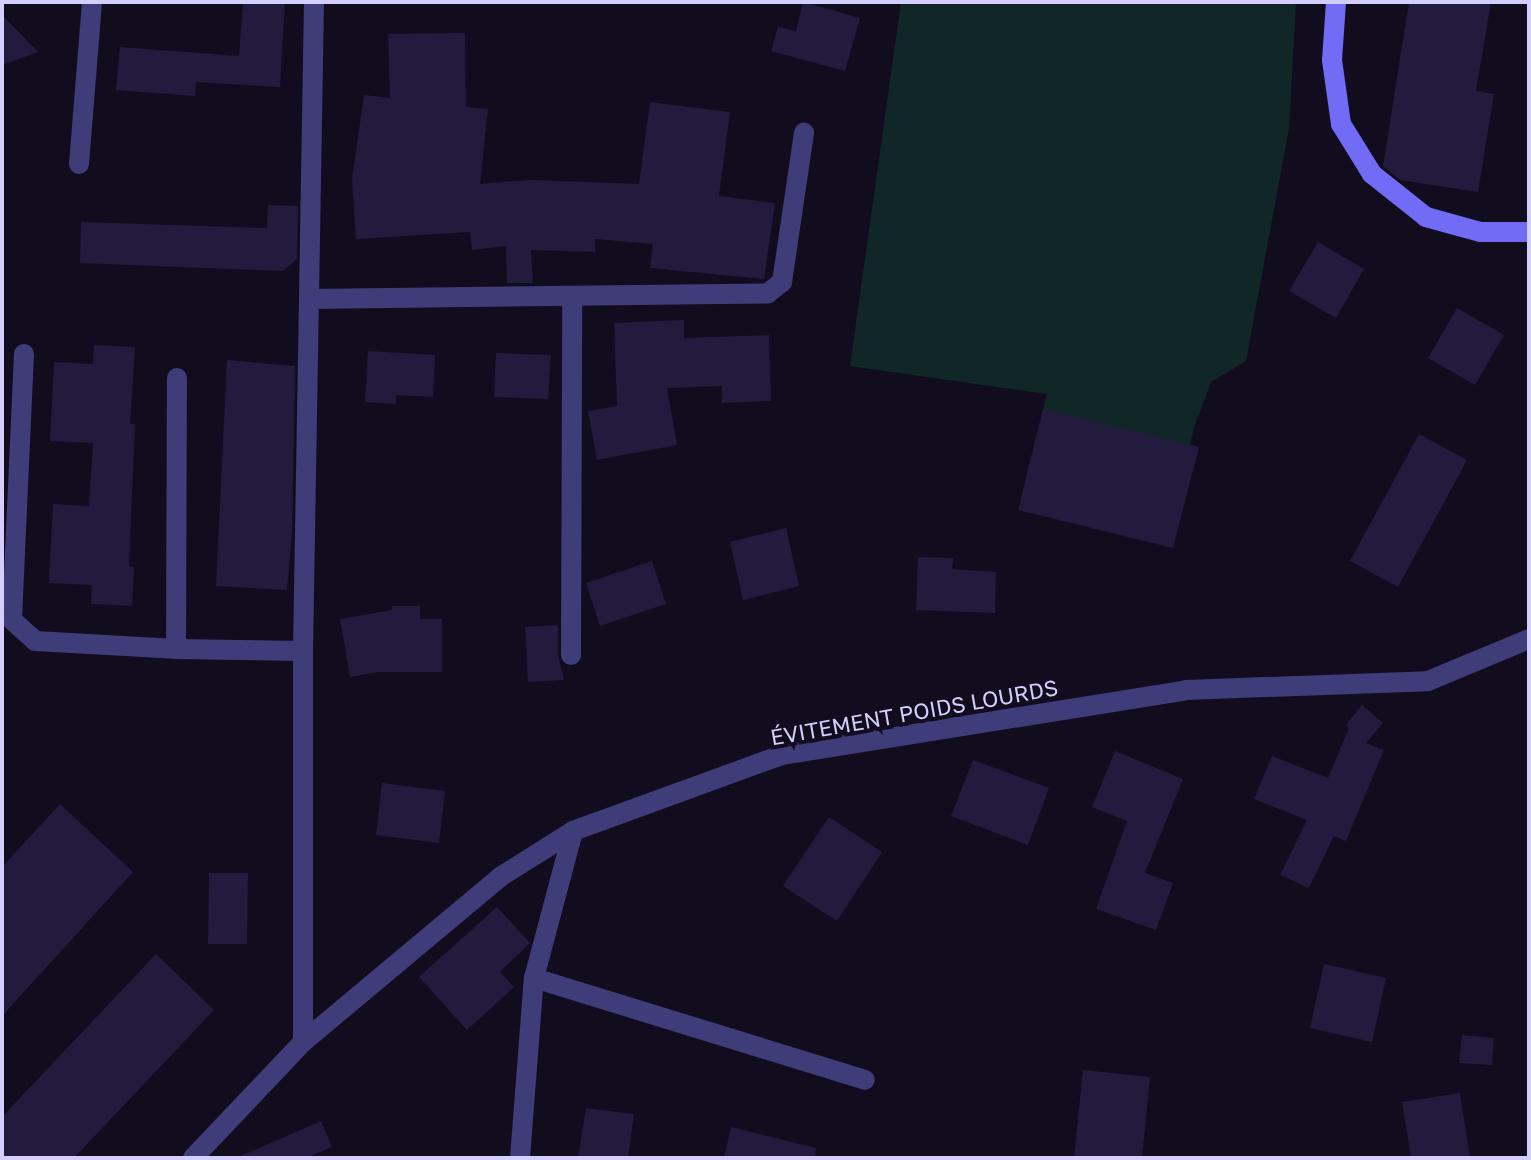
<!DOCTYPE html>
<html>
<head>
<meta charset="utf-8">
<style>
	body { margin:0 }
	#map { position:relative; width:1531px; height:1160px; overflow:hidden; background:#110d1e; font-family:"Golos Text",sans-serif }
	div>[style] { position:absolute }
	[style*='--x'] { left:calc(var(--x)*1px); top:calc(var(--y)*1px); width:calc(var(--w)*1px); rotate:calc(var(--a)*1deg) }
	.green>* { inset:0; background:#112727 }
	.building>* { inset:0; background:#221b3d }
	.street>* { height:20px; margin:-10px; padding:0 10px; transform-origin:10px; border-radius:10px; background:#3f3c7a }
	.secondary>* { height:20px; margin:-10px; padding:0 10px; transform-origin:10px; border-radius:10px; background:#716bf5 }
	span { translate:-50% -50%; white-space:nowrap; text-align:center; line-height:1.15; -webkit-text-stroke:8px #110d1e; paint-order:stroke }
	.street-label { font-size:22px; color:#d4cefc }
	.frame { position:absolute; inset:0; border:4px solid #d4cefc; pointer-events:none }
</style>
</head>
<body>
<div id="map">
	<div class="green">
		<i style="clip-path:polygon(901px 2px,1296px 2px,1289px 128px,1246px 361px,1211px 382px,1194px 427px,1172px 527px,1022px 495px,1047px 394px,850px 366px)"></i>
	</div>
	<div class="building">
		<i style="clip-path:polygon(243px 2px,285px 2px,280px 87px,196px 82px,195px 96px,116px 90px,120px 47px,239px 56px)"></i>
		<i style="clip-path:polygon(803px 2px,860px 18px,845px 71px,771px 51px,778px 27px,796px 31px)"></i>
		<i style="clip-path:polygon(1409px 2px,1491px 2px,1476px 91px,1494px 94px,1478px 192px,1400px 180px,1383px 166px)"></i>
		<i style="clip-path:polygon(2px 15px,38px 52px,2px 65px)"></i>
		<i style="clip-path:polygon(465px 33px,466px 107px,488px 109px,480px 184px,530px 180px,639px 184px,650px 102px,730px 112px,719px 196px,775px 203px,764px 279px,650px 268px,653px 244px,595px 239px,595px 252px,531px 250px,533px 283px,507px 283px,506px 246px,472px 250px,470px 232px,356px 239px,352px 179px,364px 95px,390px 98px,388px 34px)"></i>
		<i style="clip-path:polygon(268px 205px,298px 206px,297px 259px,283px 271px,80px 263px,81px 222px,267px 228px)"></i>
		<i style="clip-path:polygon(1318px 242px,1364px 269px,1336px 318px,1289px 291px)"></i>
		<i style="clip-path:polygon(1457px 308px,1504px 335px,1475px 385px,1428px 358px)"></i>
		<i style="clip-path:polygon(684px 320px,684px 338px,769px 335px,771px 401px,722px 403px,722px 386px,667px 388px,677px 445px,597px 460px,588px 411px,617px 406px,614px 323px)"></i>
		<i style="clip-path:polygon(94px 345px,135px 347px,130px 424px,135px 424px,129px 566px,134px 567px,132px 606px,91px 604px,92px 585px,49px 583px,53px 504px,89px 506px,93px 443px,50px 441px,54px 362px,93px 364px)"></i>
		<i style="clip-path:polygon(368px 351px,435px 355px,433px 397px,396px 395px,396px 404px,365px 402px)"></i>
		<i style="clip-path:polygon(496px 353px,551px 355px,548px 399px,494px 397px)"></i>
		<i style="clip-path:polygon(227px 360px,295px 366px,292px 533px,287px 590px,216px 586px)"></i>
		<i style="clip-path:polygon(1043px 409px,1199px 447px,1173px 548px,1018px 510px)"></i>
		<i style="clip-path:polygon(1419px 434px,1467px 460px,1398px 587px,1350px 561px)"></i>
		<i style="clip-path:polygon(786px 528px,799px 586px,743px 600px,730px 542px)"></i>
		<i style="clip-path:polygon(918px 557px,953px 558px,952px 569px,996px 572px,995px 613px,916px 610px)"></i>
		<i style="clip-path:polygon(652px 561px,666px 604px,600px 626px,586px 583px)"></i>
		<i style="clip-path:polygon(392px 606px,420px 606px,420px 619px,442px 619px,442px 672px,378px 672px,350px 677px,340px 619px,392px 610px)"></i>
		<i style="clip-path:polygon(558px 625px,558px 655px,564px 680px,528px 682px,525px 627px)"></i>
		<i style="clip-path:polygon(1362px 705px,1383px 723px,1366px 743px,1384px 750px,1346px 841px,1334px 836px,1309px 888px,1280px 875px,1307px 820px,1254px 799px,1272px 756px,1328px 778px,1349px 728px,1346px 725px)"></i>
		<i style="clip-path:polygon(1115px 751px,1183px 779px,1145px 873px,1173px 883px,1156px 930px,1096px 909px,1127px 821px,1092px 807px)"></i>
		<i style="clip-path:polygon(973px 760px,1049px 788px,1028px 845px,951px 816px)"></i>
		<i style="clip-path:polygon(382px 783px,445px 791px,439px 843px,376px 835px)"></i>
		<i style="clip-path:polygon(60px 804px,133px 872px,2px 1016px,2px 867px)"></i>
		<i style="clip-path:polygon(829px 817px,882px 852px,837px 921px,783px 886px)"></i>
		<i style="clip-path:polygon(209px 873px,248px 873px,247px 944px,208px 944px)"></i>
		<i style="clip-path:polygon(497px 907px,530px 943px,500px 972px,514px 987px,467px 1030px,419px 977px)"></i>
		<i style="clip-path:polygon(156px 954px,214px 1010px,74px 1158px,2px 1158px,2px 1117px)"></i>
		<i style="clip-path:polygon(1324px 964px,1386px 978px,1372px 1042px,1310px 1028px)"></i>
		<i style="clip-path:polygon(1462px 1035px,1494px 1038px,1492px 1065px,1459px 1063px)"></i>
		<i style="clip-path:polygon(1083px 1070px,1150px 1077px,1142px 1158px,1074px 1158px)"></i>
		<i style="clip-path:polygon(1460px 1093px,1470px 1158px,1411px 1158px,1402px 1102px)"></i>
		<i style="clip-path:polygon(586px 1108px,634px 1114px,628px 1158px,578px 1158px)"></i>
		<i style="clip-path:polygon(321px 1121px,332px 1147px,306px 1158px,236px 1158px)"></i>
		<i style="clip-path:polygon(731px 1127px,816px 1148px,815px 1158px,724px 1158px)"></i>
	</div>
	<div class="street">
		<i style="--x:79;--y:164;--w:163;--a:-85.4"></i>
		<i style="--x:309;--y:299;--w:459;--a:-0.7"></i>
		<i style="--x:768;--y:293;--w:18;--a:-38"></i>
		<i style="--x:782;--y:282;--w:151;--a:-81.6"></i>
		<i style="--x:24;--y:354;--w:266;--a:92.6"></i>
		<i style="--x:12;--y:620;--w:31;--a:42"></i>
		<i style="--x:35;--y:641;--w:141;--a:3.2"></i>
		<i style="--x:176;--y:649;--w:127;--a:0.9"></i>
		<i style="--x:176;--y:649;--w:271;--a:-89.8"></i>
		<i style="--x:571;--y:655;--w:357;--a:-89.8"></i>
		<i style="--x:534;--y:978;--w:346;--a:17.1"></i>
		<i style="--x:303;--y:1042;--w:391;--a:-90"></i>
		<i style="--x:303;--y:651;--w:649;--a:-89.03"></i>
		<i style="--x:193;--y:1158;--w:160;--a:-46.5"></i>
		<i style="--x:303;--y:1042;--w:257;--a:-39.9"></i>
		<i style="--x:500;--y:877;--w:86;--a:-32.2"></i>
		<i style="--x:573;--y:831;--w:222;--a:-20"></i>
		<i style="--x:782;--y:755;--w:409;--a:-9.1"></i>
		<i style="--x:1186;--y:690;--w:242;--a:-2.1"></i>
		<i style="--x:1428;--y:681;--w:109;--a:-22.6"></i>
		<i style="--x:520;--y:1158;--w:181;--a:-85.6"></i>
		<i style="--x:534;--y:978;--w:152;--a:-75.1"></i>
	</div>
	<div class="secondary">
		<i style="--x:1336;--y:2;--w:58;--a:93.9"></i>
		<i style="--x:1332;--y:60;--w:65;--a:82"></i>
		<i style="--x:1341;--y:124;--w:59;--a:58.2"></i>
		<i style="--x:1372;--y:174;--w:69;--a:38.5"></i>
		<i style="--x:1426;--y:217;--w:56;--a:15.5"></i>
		<i style="--x:1480;--y:232;--w:49;--a:0"></i>
	</div>
	<div class="street-label">
		<span style="left:914px;top:712px;rotate:-10deg">ÉVITEMENT POIDS LOURDS</span>
	</div>
	<div class="frame"></div>
</div>
</body>
</html>
